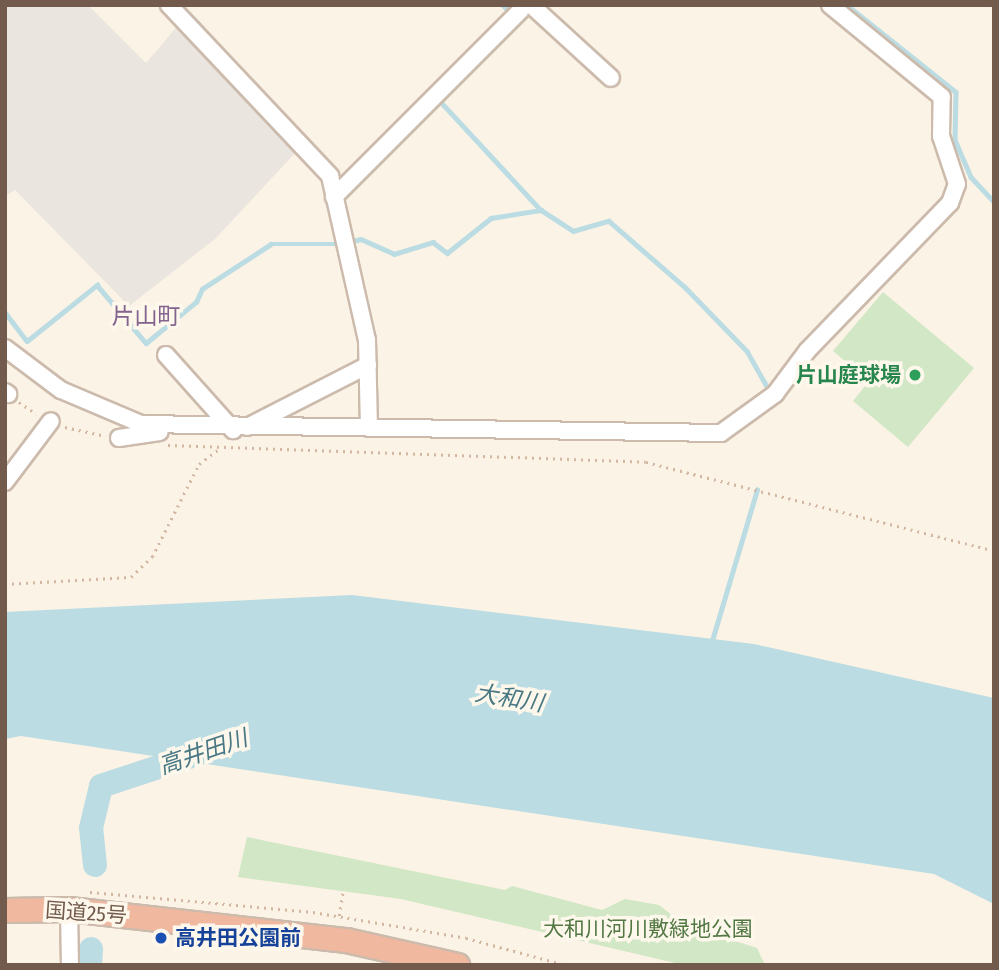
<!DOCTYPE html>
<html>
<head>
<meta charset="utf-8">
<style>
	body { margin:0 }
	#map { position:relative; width:999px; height:970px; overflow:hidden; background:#fbf3e5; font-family:"Fira Sans Condensed","Noto Sans JP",sans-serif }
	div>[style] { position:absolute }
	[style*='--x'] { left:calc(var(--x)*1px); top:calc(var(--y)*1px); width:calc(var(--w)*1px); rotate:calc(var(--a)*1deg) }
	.industrial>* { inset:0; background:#ebe5df }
	.green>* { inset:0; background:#d1e7c5 }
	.water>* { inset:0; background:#bbdce3 }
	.stream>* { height:4.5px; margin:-2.25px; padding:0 2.25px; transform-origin:2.25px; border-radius:2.25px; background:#bbdce3 }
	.river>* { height:24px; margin:-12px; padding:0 12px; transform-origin:12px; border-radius:12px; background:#bbdce3 }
	.path>* { height:2.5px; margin-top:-1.25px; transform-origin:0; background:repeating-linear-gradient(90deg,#d3b7a2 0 2px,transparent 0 7px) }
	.roads { filter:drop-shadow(2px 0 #ccbbac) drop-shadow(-2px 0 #ccbbac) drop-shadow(0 2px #ccbbac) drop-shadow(0 -2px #ccbbac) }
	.minor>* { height:16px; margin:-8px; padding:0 8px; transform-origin:8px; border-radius:8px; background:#fff }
	.highway>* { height:23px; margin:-11.5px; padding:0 11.5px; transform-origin:11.5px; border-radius:11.5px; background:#f1b8a0 }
	.dots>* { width:19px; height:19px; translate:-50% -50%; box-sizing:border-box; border:4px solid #fef7eb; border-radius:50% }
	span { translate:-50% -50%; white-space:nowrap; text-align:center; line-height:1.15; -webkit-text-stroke:7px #fef7eb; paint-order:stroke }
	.leisure-label { font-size:21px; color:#27864d; font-weight:700 }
	.right { translate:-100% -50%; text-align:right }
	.street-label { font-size:21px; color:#725b4c }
	.park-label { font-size:21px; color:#527844 }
	.transit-label { font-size:21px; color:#164399; font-weight:700 }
	.left { translate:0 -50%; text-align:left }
	.neighbourhood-label { font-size:23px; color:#82648e }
	.water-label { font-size:23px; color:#477884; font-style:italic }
	.frame { position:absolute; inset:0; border:7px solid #725b4c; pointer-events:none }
</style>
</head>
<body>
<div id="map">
	<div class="industrial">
		<i style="clip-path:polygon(5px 5px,88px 5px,146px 63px,180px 23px,297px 151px,215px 239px,129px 306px,15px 190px,5px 196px)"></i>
	</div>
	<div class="green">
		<i style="clip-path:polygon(883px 292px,974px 368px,908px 447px,853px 401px,869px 381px,833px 351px)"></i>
		<i style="clip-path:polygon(247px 837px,505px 890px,512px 886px,602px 910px,625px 899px,659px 905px,685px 925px,757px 948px,765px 965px,684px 965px,401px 899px,238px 877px)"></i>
	</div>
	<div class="water">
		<i style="clip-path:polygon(352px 595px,754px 644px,994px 698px,994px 904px,934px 874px,21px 736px,5px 739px,5px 612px)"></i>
	</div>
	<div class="stream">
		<i style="--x:503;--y:5;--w:8;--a:45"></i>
		<i style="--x:847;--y:5;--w:139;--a:38.6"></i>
		<i style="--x:956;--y:92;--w:48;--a:91.2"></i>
		<i style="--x:955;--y:140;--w:40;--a:66.6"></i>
		<i style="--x:971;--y:177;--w:34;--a:47"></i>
		<i style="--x:994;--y:5;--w:1;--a:90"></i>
		<i style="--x:196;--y:21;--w:93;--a:47.6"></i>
		<i style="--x:439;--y:100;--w:150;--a:47.2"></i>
		<i style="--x:541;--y:210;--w:38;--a:33"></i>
		<i style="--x:573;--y:231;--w:37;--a:-16"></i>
		<i style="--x:609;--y:221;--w:101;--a:41"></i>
		<i style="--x:685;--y:287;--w:89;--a:45.9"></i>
		<i style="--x:747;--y:351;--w:45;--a:60.6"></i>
		<i style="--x:349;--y:242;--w:12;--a:-14"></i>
		<i style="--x:361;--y:239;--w:36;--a:24"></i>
		<i style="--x:394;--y:254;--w:41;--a:-17.1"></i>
		<i style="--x:433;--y:242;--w:18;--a:38"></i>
		<i style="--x:447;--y:253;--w:56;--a:-38.5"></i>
		<i style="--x:491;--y:218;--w:51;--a:-9.1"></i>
		<i style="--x:5;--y:312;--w:36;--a:53"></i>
		<i style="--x:27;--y:341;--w:90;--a:-38.7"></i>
		<i style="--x:97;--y:285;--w:76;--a:49.8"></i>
		<i style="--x:146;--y:343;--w:65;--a:-39.4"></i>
		<i style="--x:196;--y:302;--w:14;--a:-65"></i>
		<i style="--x:202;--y:289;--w:82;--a:-33.1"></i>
		<i style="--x:271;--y:244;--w:66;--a:0"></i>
		<i style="--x:711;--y:644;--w:161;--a:-73.4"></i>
	</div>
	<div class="river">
		<i style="--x:95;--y:865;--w:37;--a:-96"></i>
		<i style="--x:91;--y:828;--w:43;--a:-76.6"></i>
		<i style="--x:101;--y:786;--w:118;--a:-18.3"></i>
		<i style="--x:90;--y:965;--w:16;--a:-86"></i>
	</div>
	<div class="path">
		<i style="--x:19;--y:402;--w:21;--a:35"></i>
		<i style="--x:65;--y:427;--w:42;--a:12.4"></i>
		<i style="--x:168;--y:445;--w:478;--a:2"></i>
		<i style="--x:646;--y:462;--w:359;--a:14.3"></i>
		<i style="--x:5;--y:584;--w:126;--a:-3.2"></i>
		<i style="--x:131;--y:577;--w:29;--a:-44"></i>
		<i style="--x:152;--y:557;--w:104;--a:-63.2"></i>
		<i style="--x:199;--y:464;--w:25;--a:-37"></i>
		<i style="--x:90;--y:892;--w:224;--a:5.1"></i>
		<i style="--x:313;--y:912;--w:155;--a:9.6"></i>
		<i style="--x:466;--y:938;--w:104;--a:15.1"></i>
		<i style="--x:339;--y:916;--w:25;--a:-81"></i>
	</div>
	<div class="roads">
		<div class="minor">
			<i style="--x:169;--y:5;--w:235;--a:46.7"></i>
			<i style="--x:330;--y:176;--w:168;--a:77.3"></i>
			<i style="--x:367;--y:340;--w:88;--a:88.7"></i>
			<i style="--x:531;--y:5;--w:108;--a:42.4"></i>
			<i style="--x:334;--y:197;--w:264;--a:-45"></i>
			<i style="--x:5;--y:348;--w:70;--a:36.9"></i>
			<i style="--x:61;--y:390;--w:87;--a:23"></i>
			<i style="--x:141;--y:424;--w:580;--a:0.89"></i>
			<i style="--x:721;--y:433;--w:67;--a:-35.8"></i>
			<i style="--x:775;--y:394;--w:54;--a:-53.3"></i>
			<i style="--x:807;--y:351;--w:206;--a:-46"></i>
			<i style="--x:950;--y:203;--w:20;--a:-70"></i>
			<i style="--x:957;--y:184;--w:51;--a:-108.4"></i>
			<i style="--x:941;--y:136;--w:39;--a:-89"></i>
			<i style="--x:942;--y:97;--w:145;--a:-140.6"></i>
			<i style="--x:166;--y:355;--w:101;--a:48.2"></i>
			<i style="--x:5;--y:392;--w:4;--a:34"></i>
			<i style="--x:247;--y:427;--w:136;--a:-27.1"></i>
			<i style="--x:119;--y:438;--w:41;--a:-8.3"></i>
			<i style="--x:5;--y:482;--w:76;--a:-53"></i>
			<i style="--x:69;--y:909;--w:56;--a:89"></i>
		</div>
		<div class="highway">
			<i style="--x:5;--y:910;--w:64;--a:-0.9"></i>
			<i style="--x:69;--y:909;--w:279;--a:6.4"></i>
			<i style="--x:346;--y:940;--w:114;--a:12.7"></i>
		</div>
	</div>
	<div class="dots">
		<i style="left:915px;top:375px;background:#2e9e5b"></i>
		<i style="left:161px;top:938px;background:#1a4fb4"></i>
	</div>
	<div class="leisure-label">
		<span class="right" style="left:901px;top:375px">片山庭球場</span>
	</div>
	<div class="street-label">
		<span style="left:86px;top:913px;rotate:4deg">国道25号</span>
	</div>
	<div class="park-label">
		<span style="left:648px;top:929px">大和川河川敷緑地公園</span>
	</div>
	<div class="transit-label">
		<span class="left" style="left:175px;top:938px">高井田公園前</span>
	</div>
	<div class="neighbourhood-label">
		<span style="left:146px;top:316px">片山町</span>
	</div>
	<div class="water-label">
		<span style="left:509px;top:698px;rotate:9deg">大和川</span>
		<span style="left:203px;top:752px;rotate:-19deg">高井田川</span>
	</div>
	<div class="frame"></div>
</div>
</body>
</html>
